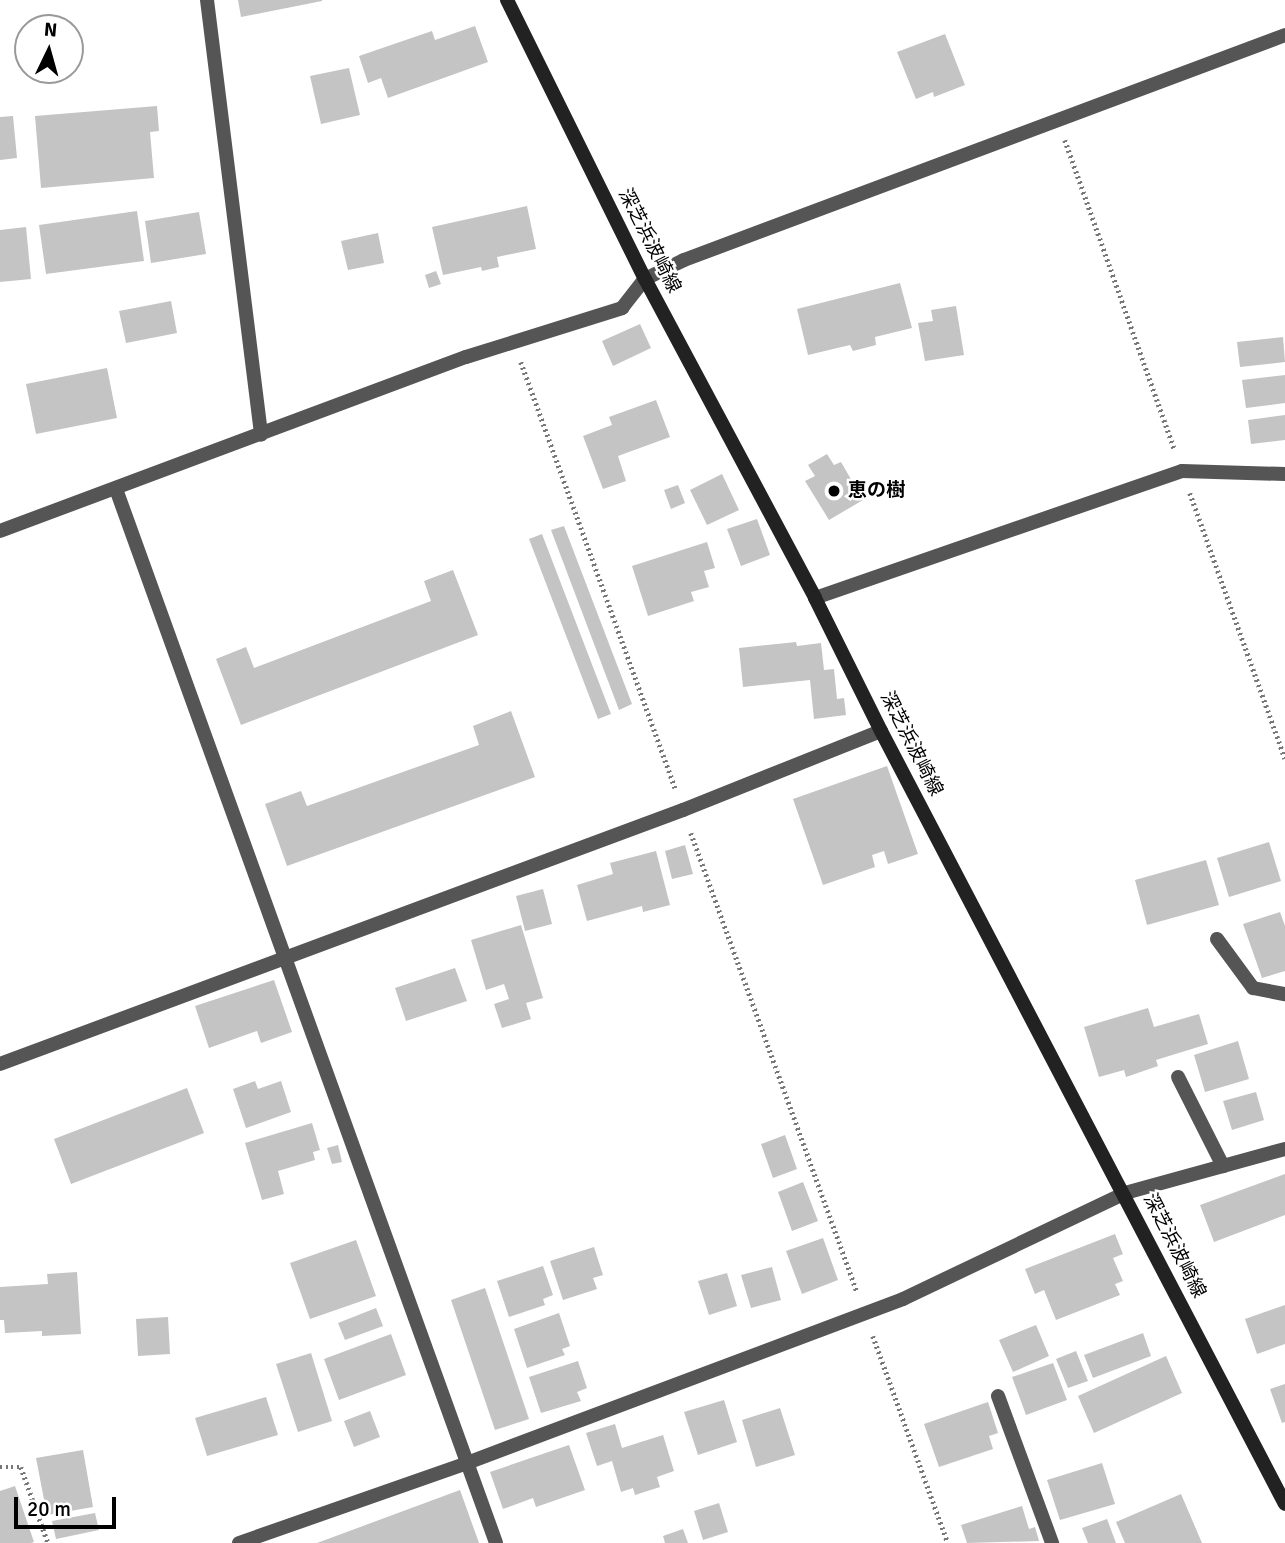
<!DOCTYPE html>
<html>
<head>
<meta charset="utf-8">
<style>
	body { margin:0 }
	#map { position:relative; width:1285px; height:1543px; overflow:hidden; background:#fff; font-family:Signika,"Noto Sans JP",sans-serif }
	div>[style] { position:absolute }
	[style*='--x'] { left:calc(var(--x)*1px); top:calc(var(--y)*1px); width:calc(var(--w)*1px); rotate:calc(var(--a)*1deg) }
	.building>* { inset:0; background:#c4c4c4 }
	.path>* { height:4.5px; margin-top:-2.25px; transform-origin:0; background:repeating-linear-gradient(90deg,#777 0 2px,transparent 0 5.5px) }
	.service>* { height:14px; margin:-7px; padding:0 7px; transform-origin:7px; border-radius:7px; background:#555 }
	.minor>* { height:14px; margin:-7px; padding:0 7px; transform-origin:7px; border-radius:7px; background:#555 }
	.secondary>* { height:14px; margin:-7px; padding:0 7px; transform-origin:7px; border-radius:7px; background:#222 }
	.dots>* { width:19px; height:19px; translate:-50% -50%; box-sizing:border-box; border:4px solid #fff; border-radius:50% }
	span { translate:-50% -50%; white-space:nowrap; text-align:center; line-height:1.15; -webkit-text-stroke:5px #fff; paint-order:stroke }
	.street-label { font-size:19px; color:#000 }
	.poi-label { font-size:19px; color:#000; font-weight:700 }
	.left { translate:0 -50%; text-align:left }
	.north { position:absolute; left:14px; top:14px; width:70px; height:70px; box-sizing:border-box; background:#fff; border:2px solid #999; border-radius:50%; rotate:5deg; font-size:19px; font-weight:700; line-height:28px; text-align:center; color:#000 }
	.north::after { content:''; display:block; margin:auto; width:24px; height:32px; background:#000; clip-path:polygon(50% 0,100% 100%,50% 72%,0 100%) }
	.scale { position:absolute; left:14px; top:1497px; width:102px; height:32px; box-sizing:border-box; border:4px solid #000; border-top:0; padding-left:9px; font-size:21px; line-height:24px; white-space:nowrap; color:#000; -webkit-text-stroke:5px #fff; paint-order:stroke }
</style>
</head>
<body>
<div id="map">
	<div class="building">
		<i style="clip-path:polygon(238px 0,322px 0,322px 1px,241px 17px)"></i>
		<i style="clip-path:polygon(475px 26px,488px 62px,388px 98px,381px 78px,368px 83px,359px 56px,432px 31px,435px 40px)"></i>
		<i style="clip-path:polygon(945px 34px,965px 85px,934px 97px,933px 92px,916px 99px,897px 52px)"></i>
		<i style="clip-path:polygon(349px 68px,360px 115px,321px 124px,310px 76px)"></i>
		<i style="clip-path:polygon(157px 106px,159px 131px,150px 132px,154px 178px,41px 188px,35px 116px)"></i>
		<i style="clip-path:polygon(13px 116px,17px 158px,0 160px,0 117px)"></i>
		<i style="clip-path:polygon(527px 206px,536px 249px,497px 257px,499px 267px,482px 271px,481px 267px,443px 275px,432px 227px)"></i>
		<i style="clip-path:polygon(137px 211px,144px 261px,46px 274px,39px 225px)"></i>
		<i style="clip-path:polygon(199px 212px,206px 254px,151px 263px,145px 221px)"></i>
		<i style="clip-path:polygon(26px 227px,31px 279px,0 282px,0 230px)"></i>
		<i style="clip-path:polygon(378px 233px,384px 263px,348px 270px,341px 241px)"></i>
		<i style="clip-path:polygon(436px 271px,441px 284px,429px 288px,425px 275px)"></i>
		<i style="clip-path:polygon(900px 283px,912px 328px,875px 337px,876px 345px,853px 351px,850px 345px,808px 355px,797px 309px)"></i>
		<i style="clip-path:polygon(171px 301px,177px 333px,126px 343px,119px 311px)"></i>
		<i style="clip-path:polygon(956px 306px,964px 355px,925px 361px,918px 323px,933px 321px,931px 310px)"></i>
		<i style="clip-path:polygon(640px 324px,651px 348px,613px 366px,602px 341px)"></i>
		<i style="clip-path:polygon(1283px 337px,1285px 362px,1240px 367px,1237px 342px)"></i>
		<i style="clip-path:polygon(107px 368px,117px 418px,36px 434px,26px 384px)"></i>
		<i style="clip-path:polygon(1285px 375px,1285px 403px,1246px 408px,1242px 380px)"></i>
		<i style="clip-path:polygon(656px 400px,670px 437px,618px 456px,626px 481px,603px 489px,583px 436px,612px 425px,609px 417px)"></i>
		<i style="clip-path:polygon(1285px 415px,1285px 440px,1251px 444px,1248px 420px)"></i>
		<i style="clip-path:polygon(827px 454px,834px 465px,841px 462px,863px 500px,829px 520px,805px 481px,815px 476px,808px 465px)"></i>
		<i style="clip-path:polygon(722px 474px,739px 510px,707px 525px,690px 490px)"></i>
		<i style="clip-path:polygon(678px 485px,685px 503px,671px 509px,664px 490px)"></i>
		<i style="clip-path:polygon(757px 519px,770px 555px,741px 566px,727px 529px)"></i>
		<i style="clip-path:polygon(564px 526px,632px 704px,619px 710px,551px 530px)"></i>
		<i style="clip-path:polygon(542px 534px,611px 714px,598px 719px,529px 539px)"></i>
		<i style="clip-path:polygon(707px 542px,715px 568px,704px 571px,709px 587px,691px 592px,694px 601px,648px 616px,632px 566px)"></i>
		<i style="clip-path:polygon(453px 570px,478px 635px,241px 725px,216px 659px,246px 647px,254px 668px,431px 601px,424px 581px)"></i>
		<i style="clip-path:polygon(796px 642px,797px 646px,821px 643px,824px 670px,834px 669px,837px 699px,844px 698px,846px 715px,814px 719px,810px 680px,743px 687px,739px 648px)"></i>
		<i style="clip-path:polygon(511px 711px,535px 777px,287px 866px,265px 804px,301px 791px,307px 806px,479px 745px,473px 726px)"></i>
		<i style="clip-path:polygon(887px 766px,918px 854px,888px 864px,884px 851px,872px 855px,875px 867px,823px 885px,793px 799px)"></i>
		<i style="clip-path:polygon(1269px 842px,1281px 881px,1229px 897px,1217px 858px)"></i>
		<i style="clip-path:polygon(685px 845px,693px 874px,672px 879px,665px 851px)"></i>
		<i style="clip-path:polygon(656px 851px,670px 905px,643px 912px,642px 906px,587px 921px,577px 885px,613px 874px,610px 863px)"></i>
		<i style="clip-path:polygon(1206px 860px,1219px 905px,1147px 925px,1135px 880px)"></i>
		<i style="clip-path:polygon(543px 889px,552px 924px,525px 931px,516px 896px)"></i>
		<i style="clip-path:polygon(1280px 912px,1285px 926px,1285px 971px,1262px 978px,1243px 924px)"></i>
		<i style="clip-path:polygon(521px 925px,543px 998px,526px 1003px,531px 1019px,502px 1028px,494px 1004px,509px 999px,504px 984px,486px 990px,471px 940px)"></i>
		<i style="clip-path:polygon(455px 968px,467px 1001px,406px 1021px,395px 988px)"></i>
		<i style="clip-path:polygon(274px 980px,292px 1032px,261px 1043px,257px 1031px,209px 1048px,195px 1006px)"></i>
		<i style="clip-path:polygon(1148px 1008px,1154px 1027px,1199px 1014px,1208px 1044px,1156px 1060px,1158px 1066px,1126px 1077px,1124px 1070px,1099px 1077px,1084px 1027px)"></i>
		<i style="clip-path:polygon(1238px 1041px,1249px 1079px,1205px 1092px,1194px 1055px)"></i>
		<i style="clip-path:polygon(255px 1081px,258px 1089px,281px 1081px,291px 1112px,246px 1128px,233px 1089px)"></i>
		<i style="clip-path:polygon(187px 1088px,204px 1133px,71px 1184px,54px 1139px)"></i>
		<i style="clip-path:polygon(1256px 1092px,1264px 1120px,1232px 1130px,1223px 1101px)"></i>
		<i style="clip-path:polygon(312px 1123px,320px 1150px,313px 1152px,315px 1160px,278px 1171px,284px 1194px,262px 1200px,245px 1143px)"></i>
		<i style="clip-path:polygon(785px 1135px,797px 1169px,773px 1178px,761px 1144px)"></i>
		<i style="clip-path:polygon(338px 1145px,342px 1162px,332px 1164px,327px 1148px)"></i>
		<i style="clip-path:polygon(1285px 1174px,1285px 1215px,1214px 1242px,1200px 1205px)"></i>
		<i style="clip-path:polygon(803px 1182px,818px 1221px,792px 1231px,778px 1192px)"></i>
		<i style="clip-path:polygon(1115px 1234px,1123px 1254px,1113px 1258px,1123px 1281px,1115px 1284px,1120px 1295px,1056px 1320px,1044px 1290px,1035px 1294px,1025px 1269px)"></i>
		<i style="clip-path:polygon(823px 1238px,838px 1280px,802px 1294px,786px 1251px)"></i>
		<i style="clip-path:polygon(356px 1240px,376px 1296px,310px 1319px,290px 1263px)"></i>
		<i style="clip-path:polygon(594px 1247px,603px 1275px,593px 1278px,597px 1289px,563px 1300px,550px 1261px)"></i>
		<i style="clip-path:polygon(543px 1266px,553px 1295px,543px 1299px,545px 1305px,509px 1317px,497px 1281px)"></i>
		<i style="clip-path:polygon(772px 1267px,781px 1300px,751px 1308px,741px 1275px)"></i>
		<i style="clip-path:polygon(77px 1272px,81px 1334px,42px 1336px,42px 1331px,5px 1333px,4px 1320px,0 1320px,0 1287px,48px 1284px,47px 1274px)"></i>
		<i style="clip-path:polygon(727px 1273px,737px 1306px,709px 1315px,698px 1281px)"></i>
		<i style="clip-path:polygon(485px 1288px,529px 1419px,495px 1430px,451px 1300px)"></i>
		<i style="clip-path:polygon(1285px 1305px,1285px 1344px,1257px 1354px,1245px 1319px)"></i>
		<i style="clip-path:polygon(376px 1308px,383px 1326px,345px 1340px,338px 1323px)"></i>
		<i style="clip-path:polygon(559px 1313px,570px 1346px,562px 1349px,565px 1355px,527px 1368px,514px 1329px)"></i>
		<i style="clip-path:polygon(168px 1317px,170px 1354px,138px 1356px,136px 1319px)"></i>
		<i style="clip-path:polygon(1036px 1325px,1049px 1356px,1013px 1372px,999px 1340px)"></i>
		<i style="clip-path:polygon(1143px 1333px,1151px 1356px,1093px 1378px,1084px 1355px)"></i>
		<i style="clip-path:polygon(391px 1334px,406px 1375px,339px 1400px,324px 1359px)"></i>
		<i style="clip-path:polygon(1076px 1351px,1088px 1381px,1068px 1388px,1056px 1359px)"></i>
		<i style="clip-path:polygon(311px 1353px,332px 1421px,298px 1432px,276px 1364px)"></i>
		<i style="clip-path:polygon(1166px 1356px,1182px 1393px,1094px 1433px,1078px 1396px)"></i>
		<i style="clip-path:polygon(578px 1361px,587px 1388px,577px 1392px,581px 1401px,541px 1413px,529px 1377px)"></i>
		<i style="clip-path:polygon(1053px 1363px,1067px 1400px,1026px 1415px,1012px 1377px)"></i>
		<i style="clip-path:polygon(1285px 1384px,1285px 1422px,1282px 1423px,1270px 1389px)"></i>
		<i style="clip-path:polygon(266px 1397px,278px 1435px,207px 1456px,195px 1418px)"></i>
		<i style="clip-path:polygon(724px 1400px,737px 1442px,698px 1455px,684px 1412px)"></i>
		<i style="clip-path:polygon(988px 1402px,998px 1433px,989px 1436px,993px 1449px,939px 1467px,924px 1424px)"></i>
		<i style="clip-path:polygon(780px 1408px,795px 1455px,756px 1467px,742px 1420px)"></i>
		<i style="clip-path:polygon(370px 1411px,380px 1437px,354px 1447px,344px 1421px)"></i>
		<i style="clip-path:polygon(615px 1424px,622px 1448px,663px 1435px,674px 1471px,657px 1477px,660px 1487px,635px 1495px,633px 1488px,621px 1492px,612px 1461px,597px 1466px,586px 1433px)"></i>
		<i style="clip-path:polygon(569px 1445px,585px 1490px,536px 1507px,533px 1498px,503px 1509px,490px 1472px)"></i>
		<i style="clip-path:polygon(83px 1450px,93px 1507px,47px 1515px,36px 1458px)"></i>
		<i style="clip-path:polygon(1102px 1463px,1115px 1504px,1060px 1520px,1047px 1480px)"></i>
		<i style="clip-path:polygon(15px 1486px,34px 1542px,31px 1543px,0 1543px,0 1491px)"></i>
		<i style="clip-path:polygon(460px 1490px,479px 1543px,317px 1543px)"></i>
		<i style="clip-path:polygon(1181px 1494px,1202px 1543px,1125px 1543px,1116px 1522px)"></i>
		<i style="clip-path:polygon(719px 1503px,728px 1532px,703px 1540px,694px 1511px)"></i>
		<i style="clip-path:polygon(1022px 1506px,1029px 1529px,1035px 1527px,1039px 1541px,967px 1543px,961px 1525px)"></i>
		<i style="clip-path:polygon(95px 1513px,99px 1530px,56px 1539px,52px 1521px)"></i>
		<i style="clip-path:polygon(1107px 1519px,1116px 1543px,1088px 1543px,1082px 1528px)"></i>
		<i style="clip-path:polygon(683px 1529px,688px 1543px,665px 1543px,663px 1536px)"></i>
	</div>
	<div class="path">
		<i style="--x:1065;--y:140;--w:327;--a:70.5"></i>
		<i style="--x:521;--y:362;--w:453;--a:70.1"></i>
		<i style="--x:1190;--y:493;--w:282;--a:70.3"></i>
		<i style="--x:691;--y:833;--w:488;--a:70.1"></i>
		<i style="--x:873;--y:1336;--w:220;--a:70.1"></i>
		<i style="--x:0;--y:1467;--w:21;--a:0"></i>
		<i style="--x:21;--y:1467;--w:81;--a:70.4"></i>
	</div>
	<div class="service">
		<i style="--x:1217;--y:939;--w:61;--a:53.7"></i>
		<i style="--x:1253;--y:988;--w:33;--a:11"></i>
		<i style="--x:1178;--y:1077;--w:100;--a:63.2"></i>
	</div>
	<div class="minor">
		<i style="--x:207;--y:0;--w:438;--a:82.9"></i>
		<i style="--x:116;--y:489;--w:1120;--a:70.17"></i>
		<i style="--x:0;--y:531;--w:497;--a:-20.5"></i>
		<i style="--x:466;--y:357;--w:164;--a:-17.4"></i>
		<i style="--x:622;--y:308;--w:37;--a:-52"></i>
		<i style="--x:645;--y:279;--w:43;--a:-26"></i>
		<i style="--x:684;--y:260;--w:642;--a:-20.52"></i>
		<i style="--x:815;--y:598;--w:388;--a:-19.1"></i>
		<i style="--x:1182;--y:471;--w:103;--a:1.7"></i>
		<i style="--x:0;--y:1064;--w:729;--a:-20.4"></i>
		<i style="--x:683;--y:810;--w:213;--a:-21.8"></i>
		<i style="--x:998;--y:1396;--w:157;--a:69.8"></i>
		<i style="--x:239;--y:1543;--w:242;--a:-19.3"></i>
		<i style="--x:467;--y:1463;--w:466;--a:-20.6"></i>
		<i style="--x:903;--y:1299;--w:246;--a:-25.5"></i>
		<i style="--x:1125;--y:1193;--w:166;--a:-15.4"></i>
	</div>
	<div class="secondary">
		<i style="--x:507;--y:0;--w:311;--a:63.7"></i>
		<i style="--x:645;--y:279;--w:361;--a:61.9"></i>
		<i style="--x:815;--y:598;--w:148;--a:63.6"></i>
		<i style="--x:881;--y:731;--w:872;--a:62.41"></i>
	</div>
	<div class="dots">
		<i style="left:834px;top:491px;background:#000"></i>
	</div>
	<div class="street-label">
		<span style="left:649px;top:241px;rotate:63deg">深芝浜波崎線</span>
		<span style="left:911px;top:744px;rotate:63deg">深芝浜波崎線</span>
		<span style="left:1174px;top:1246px;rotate:63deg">深芝浜波崎線</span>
	</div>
	<div class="poi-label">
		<span class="left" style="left:848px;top:491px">恵の樹</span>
	</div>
	<div class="north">N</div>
	<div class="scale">20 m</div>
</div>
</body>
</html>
